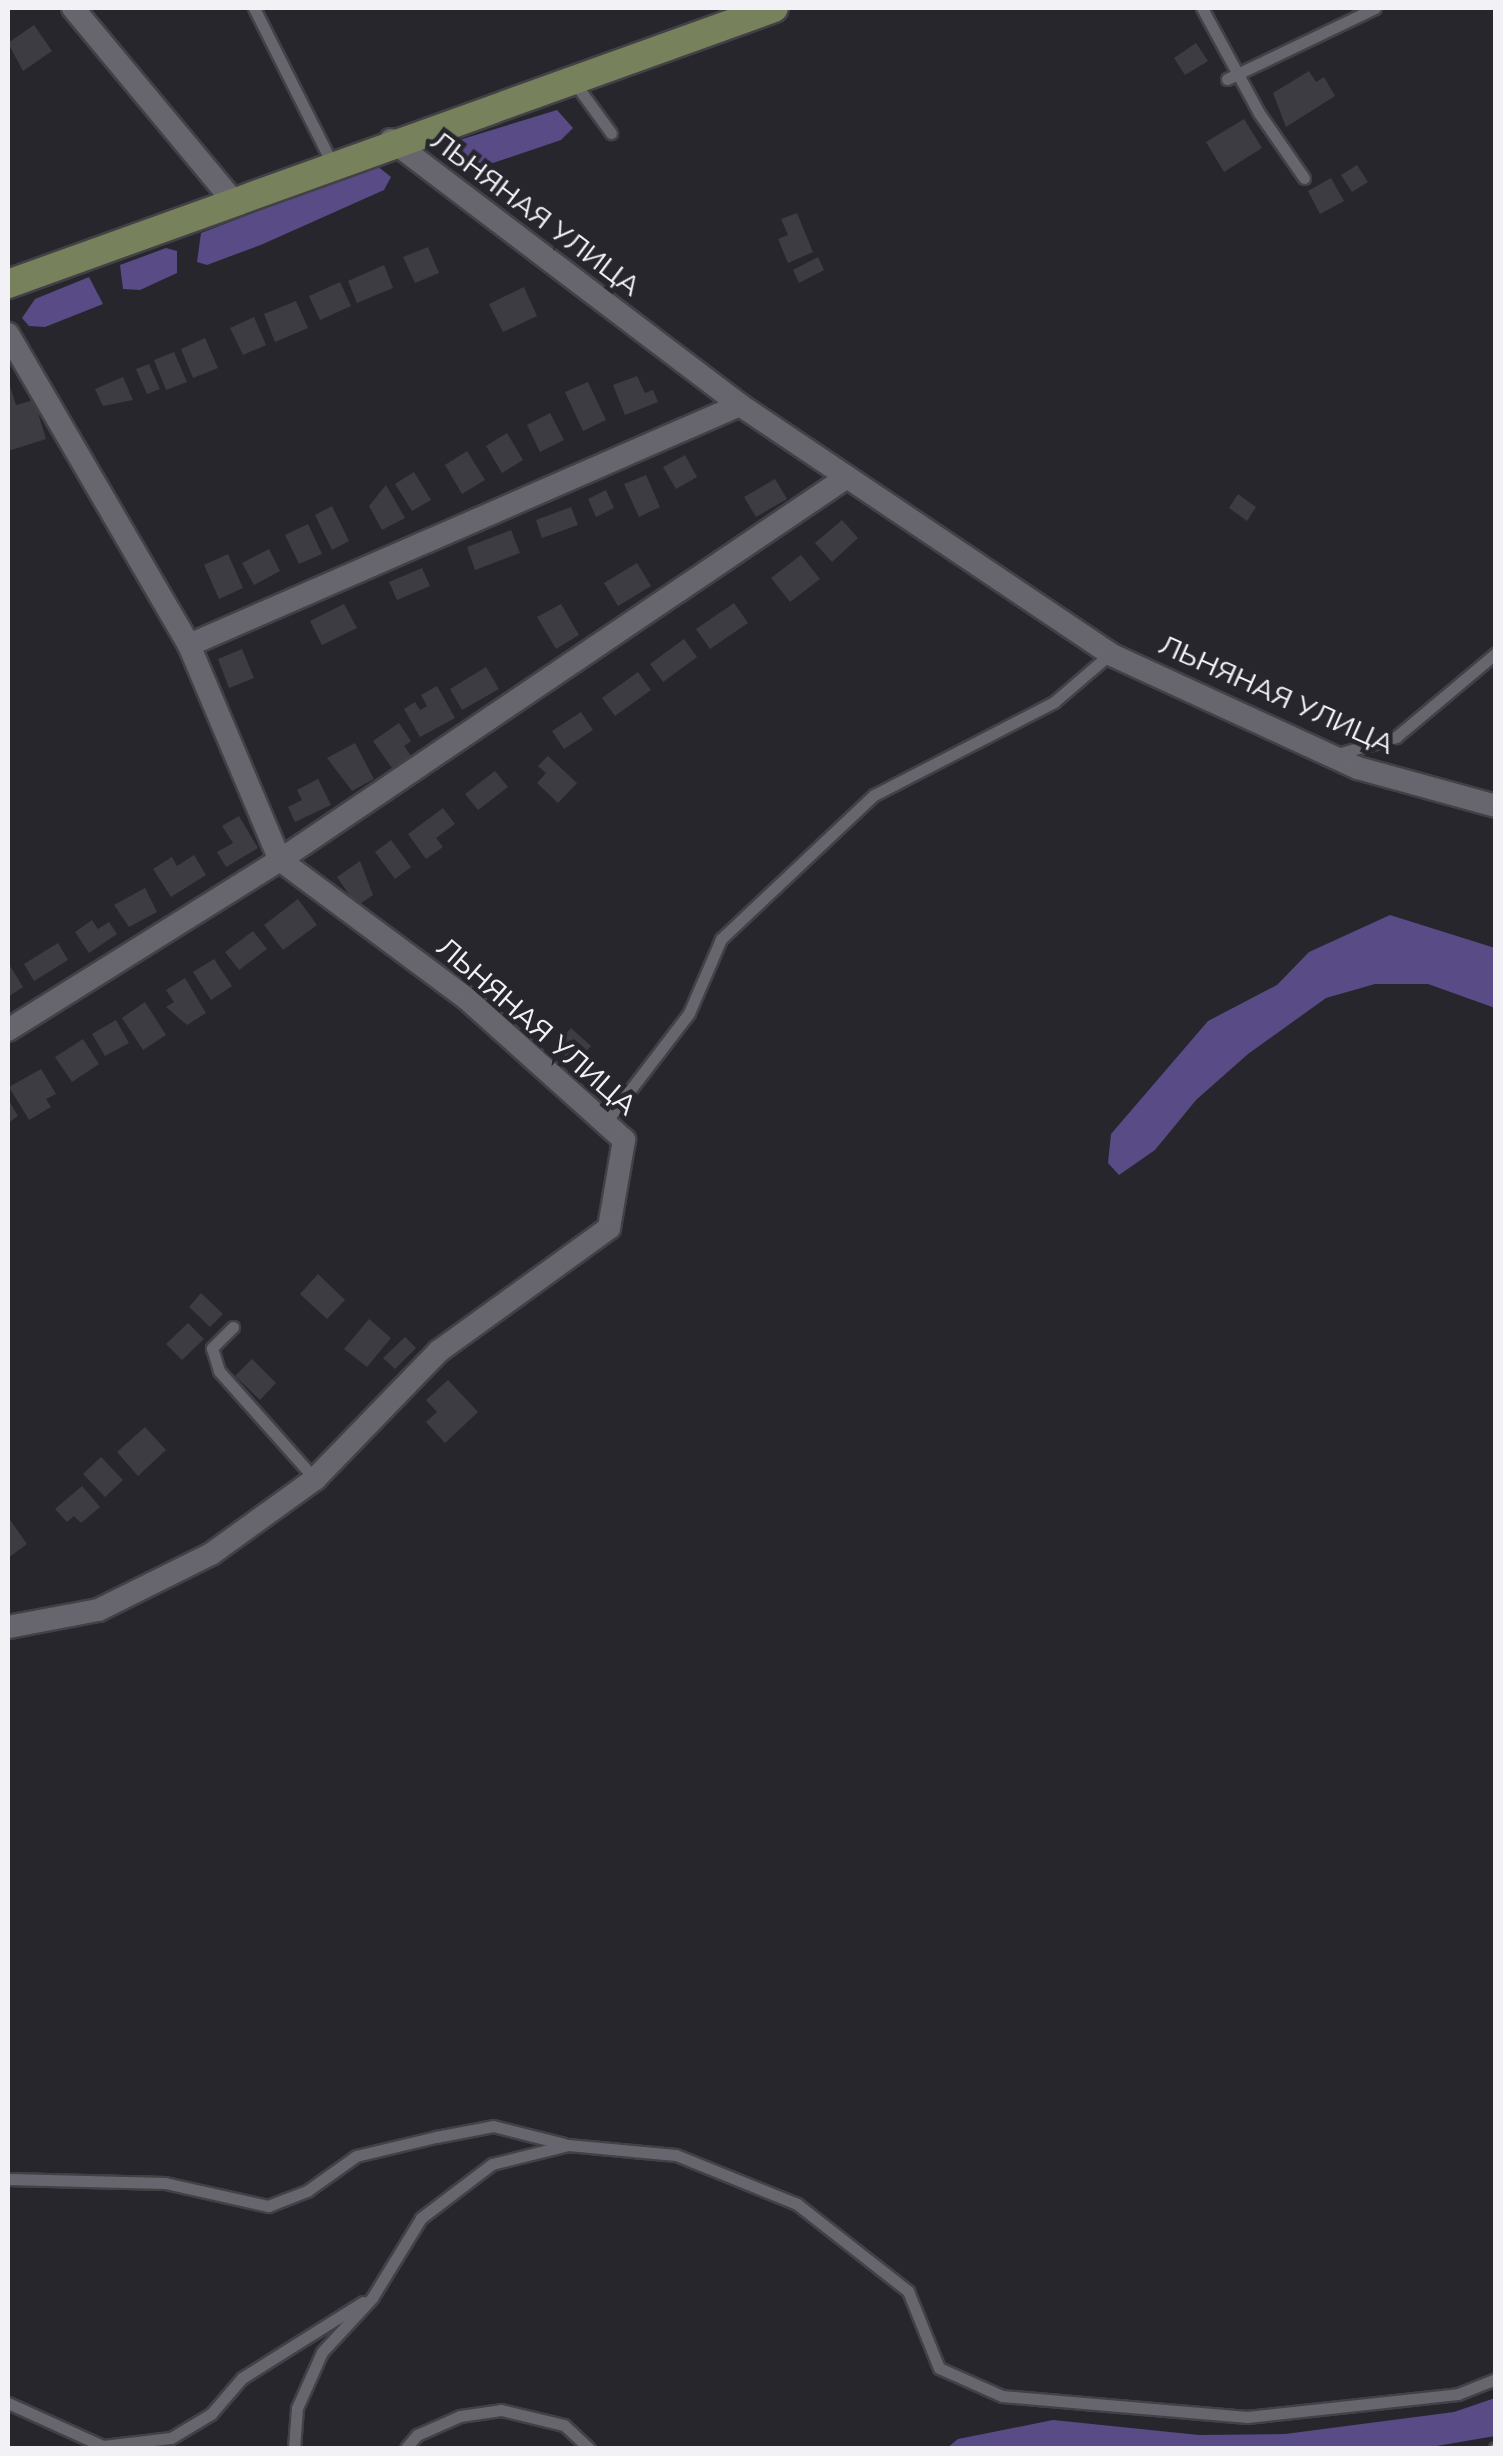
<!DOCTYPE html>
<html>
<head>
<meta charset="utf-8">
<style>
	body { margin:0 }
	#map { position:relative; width:1503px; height:2456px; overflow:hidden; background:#27262d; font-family:Mulish,sans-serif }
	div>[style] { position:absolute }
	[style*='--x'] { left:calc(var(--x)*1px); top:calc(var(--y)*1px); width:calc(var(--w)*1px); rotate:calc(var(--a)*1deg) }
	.forest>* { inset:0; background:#584b86 }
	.building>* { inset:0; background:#3d3c43 }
	.roads { filter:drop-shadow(2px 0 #424146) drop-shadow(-2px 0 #424146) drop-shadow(0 2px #424146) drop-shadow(0 -2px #424146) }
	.service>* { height:11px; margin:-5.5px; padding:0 5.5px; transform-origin:5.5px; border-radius:5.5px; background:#67666e }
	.minor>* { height:22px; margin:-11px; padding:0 11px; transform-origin:11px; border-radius:11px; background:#67666e }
	.secondary>* { height:28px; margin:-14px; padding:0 14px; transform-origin:14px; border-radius:14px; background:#77825d }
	span { translate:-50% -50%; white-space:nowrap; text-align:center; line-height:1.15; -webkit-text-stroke:9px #27262d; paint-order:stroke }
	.street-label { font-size:28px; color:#f2f1f6 }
	.frame { position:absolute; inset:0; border:10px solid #f2f1f6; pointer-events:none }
</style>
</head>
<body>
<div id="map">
	<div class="forest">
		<i style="clip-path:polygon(557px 110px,573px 128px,561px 140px,493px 163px,455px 163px,456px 141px)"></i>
		<i style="clip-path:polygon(376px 165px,391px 177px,384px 190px,263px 244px,207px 265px,197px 262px,201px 233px)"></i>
		<i style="clip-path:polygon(166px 248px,177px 251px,177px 273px,140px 290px,123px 289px,120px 265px)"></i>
		<i style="clip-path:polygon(89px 277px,103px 304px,45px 327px,29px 326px,22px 318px,35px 299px)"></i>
		<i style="clip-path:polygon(1390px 915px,1495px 948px,1495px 1008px,1428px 984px,1375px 984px,1326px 998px,1248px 1054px,1196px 1100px,1155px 1150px,1119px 1175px,1108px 1163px,1111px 1134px,1208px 1021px,1277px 985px,1309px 952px)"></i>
		<i style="clip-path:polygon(1495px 2398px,1495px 2436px,1425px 2448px,947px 2448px,958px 2439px,1053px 2420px,1199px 2435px,1285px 2434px,1454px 2412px)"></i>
	</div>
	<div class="building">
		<i style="clip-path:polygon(34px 25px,52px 51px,23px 71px,8px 43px)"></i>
		<i style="clip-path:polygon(1196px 43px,1208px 61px,1185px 75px,1174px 58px)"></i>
		<i style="clip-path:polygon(1309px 71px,1316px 82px,1324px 77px,1335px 96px,1286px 127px,1273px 93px)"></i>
		<i style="clip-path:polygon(1244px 119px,1262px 148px,1224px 172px,1206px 142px)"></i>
		<i style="clip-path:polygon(1357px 165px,1368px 182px,1352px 192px,1341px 175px)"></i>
		<i style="clip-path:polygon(1331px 178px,1344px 201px,1320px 214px,1308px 191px)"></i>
		<i style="clip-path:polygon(797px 213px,813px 252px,788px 263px,778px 239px,788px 235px,781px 219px)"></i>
		<i style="clip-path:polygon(428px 247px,439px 273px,415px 283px,403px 257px)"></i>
		<i style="clip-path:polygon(818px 257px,824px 270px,799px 283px,793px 270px)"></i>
		<i style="clip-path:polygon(384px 265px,393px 288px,357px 303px,348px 281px)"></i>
		<i style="clip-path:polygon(340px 282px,351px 306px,320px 320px,309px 296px)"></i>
		<i style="clip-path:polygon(524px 287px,537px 316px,503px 332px,489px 304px)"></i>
		<i style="clip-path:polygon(296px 301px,308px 328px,275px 342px,264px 314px)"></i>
		<i style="clip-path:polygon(254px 317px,266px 345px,243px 355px,230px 328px)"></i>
		<i style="clip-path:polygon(205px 338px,218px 368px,193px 378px,181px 349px)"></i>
		<i style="clip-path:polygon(174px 352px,187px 382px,166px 390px,154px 360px)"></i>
		<i style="clip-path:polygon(149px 364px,160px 389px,147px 394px,136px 369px)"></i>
		<i style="clip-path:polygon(637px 376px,645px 393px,653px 390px,658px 402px,625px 415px,613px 385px)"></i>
		<i style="clip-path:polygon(123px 377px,133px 400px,103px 406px,95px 389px)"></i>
		<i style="clip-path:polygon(8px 380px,16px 405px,34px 400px,46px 439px,8px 451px)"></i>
		<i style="clip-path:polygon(588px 382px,606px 420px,583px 431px,565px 392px)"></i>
		<i style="clip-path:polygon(550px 413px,564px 440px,540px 452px,527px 425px)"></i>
		<i style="clip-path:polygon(507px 433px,523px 460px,502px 473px,486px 446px)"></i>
		<i style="clip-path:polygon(467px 451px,485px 480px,462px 494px,445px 465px)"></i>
		<i style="clip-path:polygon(685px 455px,697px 477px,676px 489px,663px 467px)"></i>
		<i style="clip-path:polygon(414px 472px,431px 500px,412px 511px,395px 484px)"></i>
		<i style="clip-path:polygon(646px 475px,660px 507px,639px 517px,624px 484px)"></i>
		<i style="clip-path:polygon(775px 479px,787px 499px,756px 517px,744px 497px)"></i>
		<i style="clip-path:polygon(386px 485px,405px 518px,382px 530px,369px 506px)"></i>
		<i style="clip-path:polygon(606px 490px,614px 508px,596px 517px,588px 499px)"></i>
		<i style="clip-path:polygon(1238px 494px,1256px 507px,1247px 521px,1229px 508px)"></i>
		<i style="clip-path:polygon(332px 506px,349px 541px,332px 550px,315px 515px)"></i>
		<i style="clip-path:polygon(571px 507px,578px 525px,542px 538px,536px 520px)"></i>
		<i style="clip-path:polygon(842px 520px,858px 538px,832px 562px,815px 543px)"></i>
		<i style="clip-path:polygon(308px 524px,322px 554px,299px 564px,285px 535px)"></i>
		<i style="clip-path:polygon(511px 530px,520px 553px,475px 570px,467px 547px)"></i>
		<i style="clip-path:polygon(269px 549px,280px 571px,254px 585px,242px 563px)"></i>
		<i style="clip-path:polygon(228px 554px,243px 588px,219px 599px,204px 565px)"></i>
		<i style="clip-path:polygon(801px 555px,820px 579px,790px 602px,771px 578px)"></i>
		<i style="clip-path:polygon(637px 563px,651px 586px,618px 606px,604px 583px)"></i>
		<i style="clip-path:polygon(422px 568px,430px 586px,397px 600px,389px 582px)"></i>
		<i style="clip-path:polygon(734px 603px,748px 623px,710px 649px,696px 629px)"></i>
		<i style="clip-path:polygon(344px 604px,357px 628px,322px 645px,310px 621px)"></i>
		<i style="clip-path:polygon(561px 604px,579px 635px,556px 649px,537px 617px)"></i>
		<i style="clip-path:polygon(684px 639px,697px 657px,663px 682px,650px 664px)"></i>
		<i style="clip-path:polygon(242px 649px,254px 678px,229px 688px,218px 659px)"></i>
		<i style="clip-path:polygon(486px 667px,499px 689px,462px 710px,450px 689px)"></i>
		<i style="clip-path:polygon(638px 672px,651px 690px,615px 716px,602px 698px)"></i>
		<i style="clip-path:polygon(437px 686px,455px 718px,420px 737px,404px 709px,415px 702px,420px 710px,427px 706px,421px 695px)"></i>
		<i style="clip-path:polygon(581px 712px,593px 730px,564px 749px,552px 731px)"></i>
		<i style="clip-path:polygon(399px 723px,411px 741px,404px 746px,411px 756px,392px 768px,373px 741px)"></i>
		<i style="clip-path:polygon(355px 743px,374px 779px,352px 791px,327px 758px)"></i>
		<i style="clip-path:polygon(548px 756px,577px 783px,558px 803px,537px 783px,546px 773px,538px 766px)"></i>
		<i style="clip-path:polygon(495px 771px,508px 787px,478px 810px,465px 794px)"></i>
		<i style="clip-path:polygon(318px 779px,331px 805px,295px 822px,288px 807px,302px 800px,297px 790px)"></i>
		<i style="clip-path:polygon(443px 808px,455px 824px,436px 838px,443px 847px,426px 859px,408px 834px)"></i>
		<i style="clip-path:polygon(239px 816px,258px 848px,226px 867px,217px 852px,233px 843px,222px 826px)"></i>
		<i style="clip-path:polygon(391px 840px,411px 867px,395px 879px,375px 852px)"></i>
		<i style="clip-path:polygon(194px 855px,206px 875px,171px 897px,153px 869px,172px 857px,177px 866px)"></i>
		<i style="clip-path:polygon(360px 861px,373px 895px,357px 906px,337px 877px)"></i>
		<i style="clip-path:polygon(145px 888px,157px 912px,129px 927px,114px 905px)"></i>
		<i style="clip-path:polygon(298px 899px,317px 925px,283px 950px,264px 925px)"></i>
		<i style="clip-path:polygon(92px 920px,98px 929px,109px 922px,117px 934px,89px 953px,75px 932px)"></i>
		<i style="clip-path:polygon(253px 931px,267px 949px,239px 970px,225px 952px)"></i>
		<i style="clip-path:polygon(58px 943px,68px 960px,34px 981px,24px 964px)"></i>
		<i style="clip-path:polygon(214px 959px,232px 986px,211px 1000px,193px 972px)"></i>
		<i style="clip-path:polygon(10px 966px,23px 987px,8px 997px,8px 968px)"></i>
		<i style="clip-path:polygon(185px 978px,206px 1013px,187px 1025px,166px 1007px,174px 1002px,166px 990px)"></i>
		<i style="clip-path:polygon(145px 1002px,166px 1035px,143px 1050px,122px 1018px)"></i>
		<i style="clip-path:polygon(116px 1020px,129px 1043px,105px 1056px,92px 1034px)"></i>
		<i style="clip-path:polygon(571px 1028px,591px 1046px,573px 1065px,553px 1047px)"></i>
		<i style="clip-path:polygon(83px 1039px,99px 1064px,72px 1082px,55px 1057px)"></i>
		<i style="clip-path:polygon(41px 1069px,56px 1094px,46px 1099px,51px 1107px,29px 1120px,9px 1087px)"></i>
		<i style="clip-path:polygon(8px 1099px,18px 1116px,8px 1123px)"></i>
		<i style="clip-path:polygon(318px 1274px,345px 1300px,327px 1319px,300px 1294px)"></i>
		<i style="clip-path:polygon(201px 1293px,223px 1314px,210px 1327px,189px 1307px)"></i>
		<i style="clip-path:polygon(369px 1319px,391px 1338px,367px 1367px,344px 1349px)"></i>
		<i style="clip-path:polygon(188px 1323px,204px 1339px,182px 1360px,166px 1344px)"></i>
		<i style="clip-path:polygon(405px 1337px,416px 1348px,395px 1369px,383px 1358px)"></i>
		<i style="clip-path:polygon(252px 1359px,276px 1383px,260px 1400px,235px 1376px)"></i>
		<i style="clip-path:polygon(448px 1380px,478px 1412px,445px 1443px,426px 1422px,437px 1412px,426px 1400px)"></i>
		<i style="clip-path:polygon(145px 1427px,166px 1450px,138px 1476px,117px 1452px)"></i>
		<i style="clip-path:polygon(101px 1457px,123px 1480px,105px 1497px,83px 1474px)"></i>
		<i style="clip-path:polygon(82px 1486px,100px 1507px,81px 1523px,74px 1516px,67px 1522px,55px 1509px)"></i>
		<i style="clip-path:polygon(8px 1517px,27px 1544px,8px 1558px)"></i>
	</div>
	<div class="roads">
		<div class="service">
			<i style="--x:254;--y:8;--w:174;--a:63.3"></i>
			<i style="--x:1202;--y:8;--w:119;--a:61.5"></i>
			<i style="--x:1259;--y:113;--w:79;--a:55.3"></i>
			<i style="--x:1227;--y:79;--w:164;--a:-25.6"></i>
			<i style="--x:574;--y:82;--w:63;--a:54"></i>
			<i style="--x:1334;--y:755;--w:65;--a:-16.2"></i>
			<i style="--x:1396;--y:737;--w:131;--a:-40"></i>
			<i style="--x:605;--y:1123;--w:138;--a:-52.6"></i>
			<i style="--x:689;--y:1013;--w:81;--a:-66.6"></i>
			<i style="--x:721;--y:939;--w:210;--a:-43.3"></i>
			<i style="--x:874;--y:795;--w:203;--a:-27.3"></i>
			<i style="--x:1054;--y:702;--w:74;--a:-40.6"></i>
			<i style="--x:233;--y:1327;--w:30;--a:135"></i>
			<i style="--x:212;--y:1348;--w:24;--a:73"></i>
			<i style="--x:219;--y:1371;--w:144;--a:48.4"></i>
			<i style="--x:8;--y:2179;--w:157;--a:1.5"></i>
			<i style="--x:165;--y:2183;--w:106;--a:12.6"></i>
			<i style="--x:268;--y:2206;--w:42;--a:-21"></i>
			<i style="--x:307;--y:2191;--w:60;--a:-35.5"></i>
			<i style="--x:356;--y:2156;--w:82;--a:-13.4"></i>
			<i style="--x:436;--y:2137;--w:58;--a:-10.9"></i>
			<i style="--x:493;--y:2126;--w:73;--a:14.2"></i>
			<i style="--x:8;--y:2403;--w:104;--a:24.4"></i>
			<i style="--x:103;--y:2446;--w:68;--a:-6.7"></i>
			<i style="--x:171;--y:2438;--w:47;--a:-31"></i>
			<i style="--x:211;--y:2414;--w:48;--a:-49.3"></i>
			<i style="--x:242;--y:2378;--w:143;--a:-32.1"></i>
			<i style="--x:294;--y:2448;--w:40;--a:-85.7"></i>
			<i style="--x:297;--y:2408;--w:61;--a:-65.9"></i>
			<i style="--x:322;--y:2352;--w:74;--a:-47.2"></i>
			<i style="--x:372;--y:2298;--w:94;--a:-58.5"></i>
			<i style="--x:421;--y:2218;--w:89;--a:-37.3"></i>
			<i style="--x:492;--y:2164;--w:78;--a:-14"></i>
			<i style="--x:568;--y:2145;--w:108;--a:5.3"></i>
			<i style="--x:676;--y:2155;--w:131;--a:22"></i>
			<i style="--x:797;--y:2204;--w:141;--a:38.1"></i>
			<i style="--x:908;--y:2291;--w:83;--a:68.1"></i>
			<i style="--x:939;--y:2368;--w:69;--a:24"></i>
			<i style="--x:1002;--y:2396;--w:246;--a:4.9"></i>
			<i style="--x:1247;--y:2417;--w:212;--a:-6.2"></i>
			<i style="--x:1458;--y:2394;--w:41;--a:-21.5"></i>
			<i style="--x:406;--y:2448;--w:17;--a:-50"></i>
			<i style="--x:417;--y:2435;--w:47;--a:-23.8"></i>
			<i style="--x:460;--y:2416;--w:41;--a:-8.3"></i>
			<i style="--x:501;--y:2410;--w:65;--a:13.4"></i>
			<i style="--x:564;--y:2425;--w:34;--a:43"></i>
			<i style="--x:1495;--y:2448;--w:1;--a:0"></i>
		</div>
		<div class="minor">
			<i style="--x:73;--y:8;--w:252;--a:50.3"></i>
			<i style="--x:391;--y:140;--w:438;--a:37.2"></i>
			<i style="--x:740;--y:405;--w:446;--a:33.9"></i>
			<i style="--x:1110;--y:654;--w:273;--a:24.7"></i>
			<i style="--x:1358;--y:768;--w:143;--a:15.4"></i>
			<i style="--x:8;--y:334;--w:360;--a:59.8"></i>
			<i style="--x:189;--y:645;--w:233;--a:67.1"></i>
			<i style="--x:280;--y:860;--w:233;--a:36.6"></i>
			<i style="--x:467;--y:999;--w:211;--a:41.9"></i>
			<i style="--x:624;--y:1140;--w:89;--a:99.7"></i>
			<i style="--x:609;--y:1228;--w:210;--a:144.1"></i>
			<i style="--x:439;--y:1351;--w:178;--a:134.1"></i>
			<i style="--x:315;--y:1479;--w:128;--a:144.2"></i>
			<i style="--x:211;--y:1554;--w:126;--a:153.6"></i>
			<i style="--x:98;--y:1610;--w:92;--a:169.3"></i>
			<i style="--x:189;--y:645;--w:601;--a:-23.54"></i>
			<i style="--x:8;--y:1030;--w:321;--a:-32"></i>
			<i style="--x:280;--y:860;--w:684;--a:-34.04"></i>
		</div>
		<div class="secondary">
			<i style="--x:8;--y:284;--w:814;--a:-19.81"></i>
		</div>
	</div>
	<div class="street-label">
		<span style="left:536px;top:213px;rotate:37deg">ЛЬНЯНАЯ УЛИЦА</span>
		<span style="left:1277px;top:694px;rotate:24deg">ЛЬНЯНАЯ УЛИЦА</span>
		<span style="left:537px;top:1026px;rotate:41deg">ЛЬНЯНАЯ УЛИЦА</span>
	</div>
	<div class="frame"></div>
</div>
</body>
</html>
